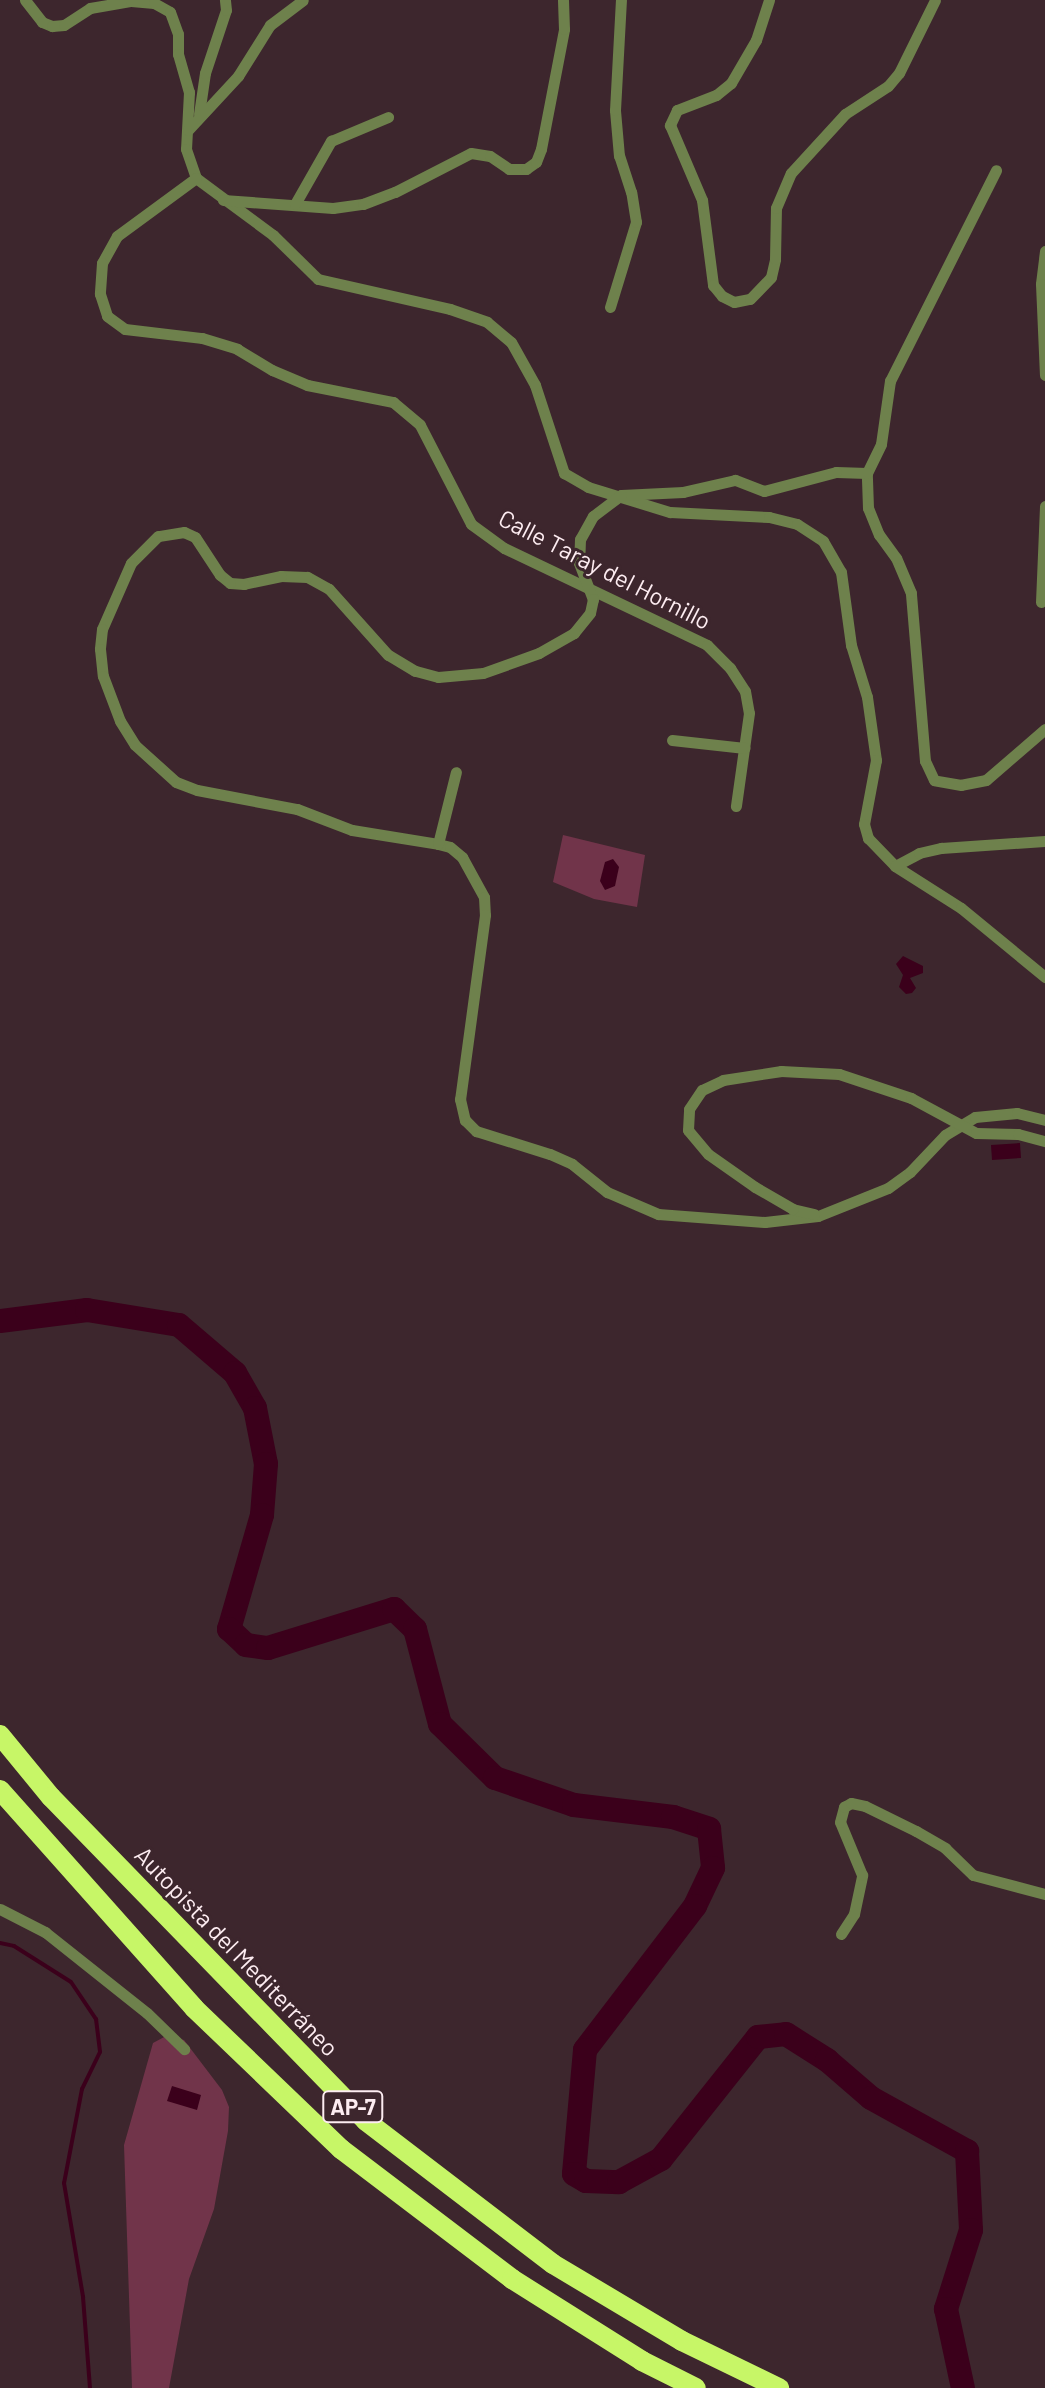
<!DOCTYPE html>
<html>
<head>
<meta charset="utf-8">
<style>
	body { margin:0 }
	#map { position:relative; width:1045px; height:2388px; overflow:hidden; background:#3d262d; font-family:Barlow,sans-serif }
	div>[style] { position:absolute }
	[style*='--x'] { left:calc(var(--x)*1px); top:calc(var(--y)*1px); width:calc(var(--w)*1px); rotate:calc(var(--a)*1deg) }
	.green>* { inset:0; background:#71344a }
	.water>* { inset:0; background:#3b001b }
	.stream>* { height:4px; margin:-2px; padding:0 2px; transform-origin:2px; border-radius:2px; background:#3b001b }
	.river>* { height:24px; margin:-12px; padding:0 12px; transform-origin:12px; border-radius:12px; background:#3b001b }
	.minor>* { height:11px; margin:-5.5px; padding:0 5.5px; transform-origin:5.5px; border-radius:5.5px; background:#6e814c }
	.motorway>* { height:20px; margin:-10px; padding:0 10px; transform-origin:10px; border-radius:10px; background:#c7f667 }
	span { translate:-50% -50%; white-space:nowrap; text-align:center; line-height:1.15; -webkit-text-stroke:6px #3d262d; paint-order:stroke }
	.shield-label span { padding:2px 6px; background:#3d262d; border:2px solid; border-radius:6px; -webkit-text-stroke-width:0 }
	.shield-label { font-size:22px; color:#fdecf1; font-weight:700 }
	.street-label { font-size:24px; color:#fdecf1 }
</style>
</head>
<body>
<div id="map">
	<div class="green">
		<i style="clip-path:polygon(563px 835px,645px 855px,637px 907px,594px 899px,553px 882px)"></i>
		<i style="clip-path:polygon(166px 2036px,184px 2040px,222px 2090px,229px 2107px,228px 2131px,214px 2209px,189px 2279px,169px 2388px,132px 2388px,124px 2145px,153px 2043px)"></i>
	</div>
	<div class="water">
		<i style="clip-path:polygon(613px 859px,619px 867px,615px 886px,605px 890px,600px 881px,605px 862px)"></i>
		<i style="clip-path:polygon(903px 956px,923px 966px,923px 973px,910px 978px,916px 988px,912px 993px,906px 994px,899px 987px,903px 975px,896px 964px)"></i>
		<i style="clip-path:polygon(1020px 1143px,1021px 1158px,992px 1160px,991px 1145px)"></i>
		<i style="clip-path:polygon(172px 2086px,201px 2095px,197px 2110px,167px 2101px)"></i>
	</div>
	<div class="stream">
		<i style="--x:0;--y:1943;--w:14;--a:12"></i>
		<i style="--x:14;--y:1946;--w:67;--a:32.3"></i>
		<i style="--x:71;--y:1982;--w:45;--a:56"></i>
		<i style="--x:96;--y:2019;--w:33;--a:83"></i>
		<i style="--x:100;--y:2052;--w:41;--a:115.9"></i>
		<i style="--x:82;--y:2089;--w:96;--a:100.8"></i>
		<i style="--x:64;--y:2183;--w:116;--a:80.5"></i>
		<i style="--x:83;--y:2297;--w:91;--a:85.6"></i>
	</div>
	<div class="river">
		<i style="--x:0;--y:1321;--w:88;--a:-7.2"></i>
		<i style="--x:87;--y:1310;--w:93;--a:9.3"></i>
		<i style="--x:179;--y:1325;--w:74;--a:40.6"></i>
		<i style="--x:235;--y:1373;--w:40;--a:60.3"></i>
		<i style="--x:255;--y:1408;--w:57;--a:78.9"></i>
		<i style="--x:266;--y:1464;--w:51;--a:94.5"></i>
		<i style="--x:262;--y:1515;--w:119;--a:106.1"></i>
		<i style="--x:229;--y:1629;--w:23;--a:43"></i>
		<i style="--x:246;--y:1645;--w:22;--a:8"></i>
		<i style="--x:268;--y:1648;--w:132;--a:-17.2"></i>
		<i style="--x:394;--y:1609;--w:29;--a:44"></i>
		<i style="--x:415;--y:1629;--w:98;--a:75.3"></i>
		<i style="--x:440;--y:1724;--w:77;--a:44.5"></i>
		<i style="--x:495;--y:1778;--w:83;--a:18.9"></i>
		<i style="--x:574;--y:1805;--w:100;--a:6.9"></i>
		<i style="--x:673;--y:1817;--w:38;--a:18"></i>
		<i style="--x:709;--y:1829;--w:39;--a:84"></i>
		<i style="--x:713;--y:1868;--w:42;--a:115.3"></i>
		<i style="--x:695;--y:1906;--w:181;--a:127.4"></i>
		<i style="--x:585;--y:2050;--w:124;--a:95.1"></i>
		<i style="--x:574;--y:2174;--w:14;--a:30"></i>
		<i style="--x:586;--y:2181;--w:33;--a:2"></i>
		<i style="--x:619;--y:2182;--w:48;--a:-28.7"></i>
		<i style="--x:661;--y:2159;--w:156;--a:-51.5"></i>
		<i style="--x:758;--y:2037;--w:28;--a:-6"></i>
		<i style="--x:786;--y:2034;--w:49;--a:32.4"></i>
		<i style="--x:827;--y:2060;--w:58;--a:40.8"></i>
		<i style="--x:871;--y:2098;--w:110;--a:28.9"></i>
		<i style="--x:967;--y:2151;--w:79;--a:87.1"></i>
		<i style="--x:971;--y:2230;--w:83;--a:107.6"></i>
		<i style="--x:946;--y:2309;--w:81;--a:77.9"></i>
	</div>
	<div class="minor">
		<i style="--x:25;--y:0;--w:28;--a:52"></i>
		<i style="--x:42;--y:22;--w:11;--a:22"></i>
		<i style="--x:52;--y:26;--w:12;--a:-5"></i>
		<i style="--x:64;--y:25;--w:31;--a:-33"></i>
		<i style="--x:90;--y:8;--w:42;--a:-9.7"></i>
		<i style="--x:131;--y:1;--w:23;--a:5"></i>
		<i style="--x:154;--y:3;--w:18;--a:29"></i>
		<i style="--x:170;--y:12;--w:23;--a:70"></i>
		<i style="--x:178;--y:34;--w:20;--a:90"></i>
		<i style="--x:178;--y:54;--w:40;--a:74"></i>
		<i style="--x:189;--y:92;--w:57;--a:93"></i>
		<i style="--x:186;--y:149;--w:31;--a:71"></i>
		<i style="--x:196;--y:178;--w:96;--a:36.5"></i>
		<i style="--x:273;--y:235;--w:63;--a:44.4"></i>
		<i style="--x:318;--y:279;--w:135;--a:12.8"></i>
		<i style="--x:450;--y:309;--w:39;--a:19"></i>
		<i style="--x:487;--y:322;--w:31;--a:40"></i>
		<i style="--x:511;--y:342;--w:49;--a:60.8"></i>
		<i style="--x:535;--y:385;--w:93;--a:71.8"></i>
		<i style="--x:564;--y:473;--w:28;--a:30"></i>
		<i style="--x:588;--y:487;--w:86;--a:17"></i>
		<i style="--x:670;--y:512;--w:99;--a:2.9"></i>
		<i style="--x:769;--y:517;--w:29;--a:14"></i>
		<i style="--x:797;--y:524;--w:31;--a:33"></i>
		<i style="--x:823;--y:541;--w:36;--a:60"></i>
		<i style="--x:841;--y:572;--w:74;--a:82.2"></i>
		<i style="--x:851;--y:645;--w:54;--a:72.9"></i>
		<i style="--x:867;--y:697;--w:64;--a:81.9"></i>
		<i style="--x:876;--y:760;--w:65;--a:100.6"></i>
		<i style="--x:864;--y:824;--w:15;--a:74"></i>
		<i style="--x:868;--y:838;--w:39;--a:46"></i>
		<i style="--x:895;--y:866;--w:78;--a:32.5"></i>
		<i style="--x:961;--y:908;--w:109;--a:39.4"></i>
		<i style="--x:769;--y:0;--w:42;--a:108"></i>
		<i style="--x:756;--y:40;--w:50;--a:120.2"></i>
		<i style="--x:731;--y:83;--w:19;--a:141"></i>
		<i style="--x:716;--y:95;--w:42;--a:159"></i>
		<i style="--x:677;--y:110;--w:17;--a:115"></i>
		<i style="--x:670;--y:125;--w:82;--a:66.9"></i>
		<i style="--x:702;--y:200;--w:86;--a:82.6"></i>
		<i style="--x:713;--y:285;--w:14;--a:51"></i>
		<i style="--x:722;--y:296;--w:13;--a:27"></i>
		<i style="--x:734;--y:302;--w:16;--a:-11"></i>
		<i style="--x:750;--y:299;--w:30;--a:-46"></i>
		<i style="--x:771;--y:277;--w:18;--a:-77"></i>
		<i style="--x:775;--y:259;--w:51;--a:-88.9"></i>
		<i style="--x:776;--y:208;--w:38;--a:-67"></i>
		<i style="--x:791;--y:173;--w:80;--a:-47.5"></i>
		<i style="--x:845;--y:114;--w:51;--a:-33.1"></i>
		<i style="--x:888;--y:86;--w:17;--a:-50"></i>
		<i style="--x:899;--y:73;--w:81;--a:-63.7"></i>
		<i style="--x:199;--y:114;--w:41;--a:-81.7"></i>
		<i style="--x:205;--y:73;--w:66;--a:-71.6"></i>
		<i style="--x:226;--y:10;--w:10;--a:-96"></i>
		<i style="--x:188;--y:130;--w:74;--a:-47.2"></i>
		<i style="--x:238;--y:76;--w:60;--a:-57.9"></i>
		<i style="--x:270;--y:25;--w:41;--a:-37.1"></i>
		<i style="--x:196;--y:178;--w:98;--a:143.7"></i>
		<i style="--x:117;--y:236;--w:31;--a:119"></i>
		<i style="--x:102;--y:263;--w:31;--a:94"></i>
		<i style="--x:100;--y:294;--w:23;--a:72"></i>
		<i style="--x:107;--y:316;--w:22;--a:36"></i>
		<i style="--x:125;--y:329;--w:78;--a:6.7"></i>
		<i style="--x:202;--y:338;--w:37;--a:17"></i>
		<i style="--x:237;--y:349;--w:41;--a:31"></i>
		<i style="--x:272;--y:370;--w:38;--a:23"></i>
		<i style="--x:307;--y:385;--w:88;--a:11.2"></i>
		<i style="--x:393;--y:402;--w:35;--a:40"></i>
		<i style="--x:420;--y:425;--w:111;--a:62.7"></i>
		<i style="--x:471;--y:524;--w:41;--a:36"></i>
		<i style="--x:504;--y:548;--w:225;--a:25.5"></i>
		<i style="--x:707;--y:645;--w:33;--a:45"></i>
		<i style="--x:730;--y:668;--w:27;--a:57"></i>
		<i style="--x:745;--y:691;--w:22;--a:80"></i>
		<i style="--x:749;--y:713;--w:94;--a:98"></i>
		<i style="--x:223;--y:200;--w:110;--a:4.2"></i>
		<i style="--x:333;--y:208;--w:30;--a:-8"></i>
		<i style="--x:363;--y:204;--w:34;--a:-21"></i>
		<i style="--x:395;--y:192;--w:85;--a:-27.2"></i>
		<i style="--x:471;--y:153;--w:19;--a:9"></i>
		<i style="--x:490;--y:156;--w:23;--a:34"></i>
		<i style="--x:509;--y:169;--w:17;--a:0"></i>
		<i style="--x:526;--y:169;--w:12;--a:-35"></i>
		<i style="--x:536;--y:162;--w:14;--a:-69"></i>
		<i style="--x:541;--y:149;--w:122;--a:-79.1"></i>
		<i style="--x:564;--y:29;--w:29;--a:-92"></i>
		<i style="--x:295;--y:204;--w:73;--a:-60.3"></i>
		<i style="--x:331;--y:141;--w:62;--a:-22.8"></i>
		<i style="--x:1045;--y:251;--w:33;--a:97"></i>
		<i style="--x:1041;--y:284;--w:91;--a:87.5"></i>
		<i style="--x:610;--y:307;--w:89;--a:-73"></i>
		<i style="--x:636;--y:222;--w:30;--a:-99"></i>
		<i style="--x:631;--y:192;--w:38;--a:-108"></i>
		<i style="--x:619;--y:156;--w:46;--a:-95"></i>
		<i style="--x:615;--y:110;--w:110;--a:-86.9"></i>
		<i style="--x:867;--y:473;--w:32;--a:-64"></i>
		<i style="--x:881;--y:444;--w:64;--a:-81.9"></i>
		<i style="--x:890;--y:381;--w:236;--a:-63.3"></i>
		<i style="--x:1041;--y:602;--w:96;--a:-87.6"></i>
		<i style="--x:1045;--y:729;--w:78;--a:139.2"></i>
		<i style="--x:986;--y:780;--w:25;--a:169"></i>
		<i style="--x:961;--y:785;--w:27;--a:-170"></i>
		<i style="--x:934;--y:780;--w:21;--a:-115"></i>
		<i style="--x:925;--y:761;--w:169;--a:-94.8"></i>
		<i style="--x:911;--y:593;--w:38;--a:-113"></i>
		<i style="--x:896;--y:558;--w:29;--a:-126"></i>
		<i style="--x:879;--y:535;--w:29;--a:-112"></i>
		<i style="--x:868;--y:508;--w:35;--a:-92"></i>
		<i style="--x:867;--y:473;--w:31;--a:-178"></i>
		<i style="--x:836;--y:472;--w:74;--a:165.2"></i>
		<i style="--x:764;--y:491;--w:31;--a:-159"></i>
		<i style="--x:735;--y:480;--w:53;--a:167"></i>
		<i style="--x:683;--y:492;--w:62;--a:177.2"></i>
		<i style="--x:621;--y:495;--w:35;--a:143"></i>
		<i style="--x:593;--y:516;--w:26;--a:119"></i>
		<i style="--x:580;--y:539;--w:24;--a:92"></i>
		<i style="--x:579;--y:563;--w:39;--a:69"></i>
		<i style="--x:593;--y:599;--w:14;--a:102"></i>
		<i style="--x:590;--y:613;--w:26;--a:129"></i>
		<i style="--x:574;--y:633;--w:40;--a:150.3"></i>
		<i style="--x:539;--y:653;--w:59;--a:160.3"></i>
		<i style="--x:483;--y:673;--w:45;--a:174.9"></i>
		<i style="--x:438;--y:677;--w:24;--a:-165"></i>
		<i style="--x:415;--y:671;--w:31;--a:-149"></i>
		<i style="--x:388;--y:655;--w:89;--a:-131.8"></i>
		<i style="--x:329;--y:589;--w:25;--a:-151"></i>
		<i style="--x:307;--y:577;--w:26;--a:-178"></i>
		<i style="--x:281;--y:576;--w:38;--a:168"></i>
		<i style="--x:244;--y:584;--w:14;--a:-176"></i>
		<i style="--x:230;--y:583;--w:13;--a:-141"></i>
		<i style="--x:220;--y:575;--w:45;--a:-123.3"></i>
		<i style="--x:195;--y:537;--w:12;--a:-156"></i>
		<i style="--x:184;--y:532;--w:26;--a:171"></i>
		<i style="--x:158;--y:536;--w:38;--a:135"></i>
		<i style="--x:131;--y:563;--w:72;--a:113.7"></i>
		<i style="--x:102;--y:629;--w:20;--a:96"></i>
		<i style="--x:100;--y:649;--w:27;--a:84"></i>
		<i style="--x:103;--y:676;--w:48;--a:69.3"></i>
		<i style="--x:120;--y:721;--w:28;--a:58"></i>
		<i style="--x:135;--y:745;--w:55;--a:42.1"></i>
		<i style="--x:176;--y:782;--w:22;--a:21"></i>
		<i style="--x:197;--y:790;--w:102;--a:10.8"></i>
		<i style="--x:297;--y:809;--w:59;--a:20.9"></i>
		<i style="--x:352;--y:830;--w:87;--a:9.2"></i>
		<i style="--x:438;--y:844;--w:12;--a:14"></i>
		<i style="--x:450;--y:847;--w:16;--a:40"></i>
		<i style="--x:462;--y:857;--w:46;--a:61.2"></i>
		<i style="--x:484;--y:897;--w:18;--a:87"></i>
		<i style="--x:485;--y:915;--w:186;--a:97.7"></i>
		<i style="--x:460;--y:1099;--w:22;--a:77"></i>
		<i style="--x:465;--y:1120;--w:16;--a:45"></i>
		<i style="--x:476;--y:1131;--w:77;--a:17.3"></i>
		<i style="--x:550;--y:1154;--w:24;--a:24"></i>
		<i style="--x:572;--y:1164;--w:45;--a:38.7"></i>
		<i style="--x:607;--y:1192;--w:56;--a:23.3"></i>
		<i style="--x:658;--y:1214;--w:107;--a:4.3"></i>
		<i style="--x:765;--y:1222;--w:53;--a:-6.5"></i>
		<i style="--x:818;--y:1216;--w:75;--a:-21.8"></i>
		<i style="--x:888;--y:1188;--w:27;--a:-36"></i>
		<i style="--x:910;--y:1172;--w:51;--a:-46.6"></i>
		<i style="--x:945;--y:1135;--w:35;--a:-31"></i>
		<i style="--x:975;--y:1117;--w:42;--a:-5.4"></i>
		<i style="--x:1017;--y:1113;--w:29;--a:14"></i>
		<i style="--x:672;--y:740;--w:73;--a:6.3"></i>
		<i style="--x:438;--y:844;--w:74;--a:-76"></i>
		<i style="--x:895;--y:866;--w:27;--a:-28"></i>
		<i style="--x:919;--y:853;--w:23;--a:-13"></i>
		<i style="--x:941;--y:848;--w:104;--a:-3.9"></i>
		<i style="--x:814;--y:1214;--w:22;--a:-167"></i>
		<i style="--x:793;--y:1209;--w:44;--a:-149.9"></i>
		<i style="--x:755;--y:1187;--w:57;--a:-144.9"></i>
		<i style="--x:708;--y:1154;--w:31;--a:-130"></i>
		<i style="--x:688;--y:1130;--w:21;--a:-87"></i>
		<i style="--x:689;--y:1109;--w:23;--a:-56"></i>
		<i style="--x:702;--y:1090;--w:23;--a:-25"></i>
		<i style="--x:723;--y:1080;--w:59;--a:-8.8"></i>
		<i style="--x:781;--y:1071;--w:58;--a:3"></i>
		<i style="--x:839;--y:1074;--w:76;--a:18.4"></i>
		<i style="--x:911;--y:1098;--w:74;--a:28.3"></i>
		<i style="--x:976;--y:1133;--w:42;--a:1.4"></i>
		<i style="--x:1018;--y:1134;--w:28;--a:15"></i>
		<i style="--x:0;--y:1909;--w:51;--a:27.1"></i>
		<i style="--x:45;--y:1932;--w:130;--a:38.5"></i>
		<i style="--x:147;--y:2013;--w:52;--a:44.2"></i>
		<i style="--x:841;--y:1934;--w:24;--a:-57"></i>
		<i style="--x:854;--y:1914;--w:40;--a:-78"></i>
		<i style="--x:862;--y:1875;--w:57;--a:-112.5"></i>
		<i style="--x:840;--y:1822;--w:16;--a:-75"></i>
		<i style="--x:844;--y:1807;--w:8;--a:-30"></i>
		<i style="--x:851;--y:1803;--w:14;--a:12"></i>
		<i style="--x:865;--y:1806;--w:57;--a:26.1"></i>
		<i style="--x:916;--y:1831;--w:34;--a:30"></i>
		<i style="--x:945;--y:1848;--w:39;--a:44"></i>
		<i style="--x:973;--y:1875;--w:74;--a:14.8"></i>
	</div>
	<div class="motorway">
		<i style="--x:0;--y:1735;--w:80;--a:50.6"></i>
		<i style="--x:51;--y:1797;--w:452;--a:45.8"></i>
		<i style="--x:366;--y:2121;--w:235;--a:37.4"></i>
		<i style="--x:553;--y:2264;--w:150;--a:30.8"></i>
		<i style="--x:682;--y:2341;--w:108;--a:25.9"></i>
		<i style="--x:0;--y:1790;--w:292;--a:48.3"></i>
		<i style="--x:194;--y:2008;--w:204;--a:43.8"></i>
		<i style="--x:341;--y:2149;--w:215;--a:37.2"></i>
		<i style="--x:512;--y:2279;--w:154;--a:32.2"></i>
		<i style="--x:642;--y:2361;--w:60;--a:26.6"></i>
	</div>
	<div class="shield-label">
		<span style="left:353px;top:2107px">AP-7</span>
	</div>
	<div class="street-label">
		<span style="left:605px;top:569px;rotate:27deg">Calle Taray del Hornillo</span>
		<span style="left:237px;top:1951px;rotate:46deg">Autopista del Mediterráneo</span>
	</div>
</div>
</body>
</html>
